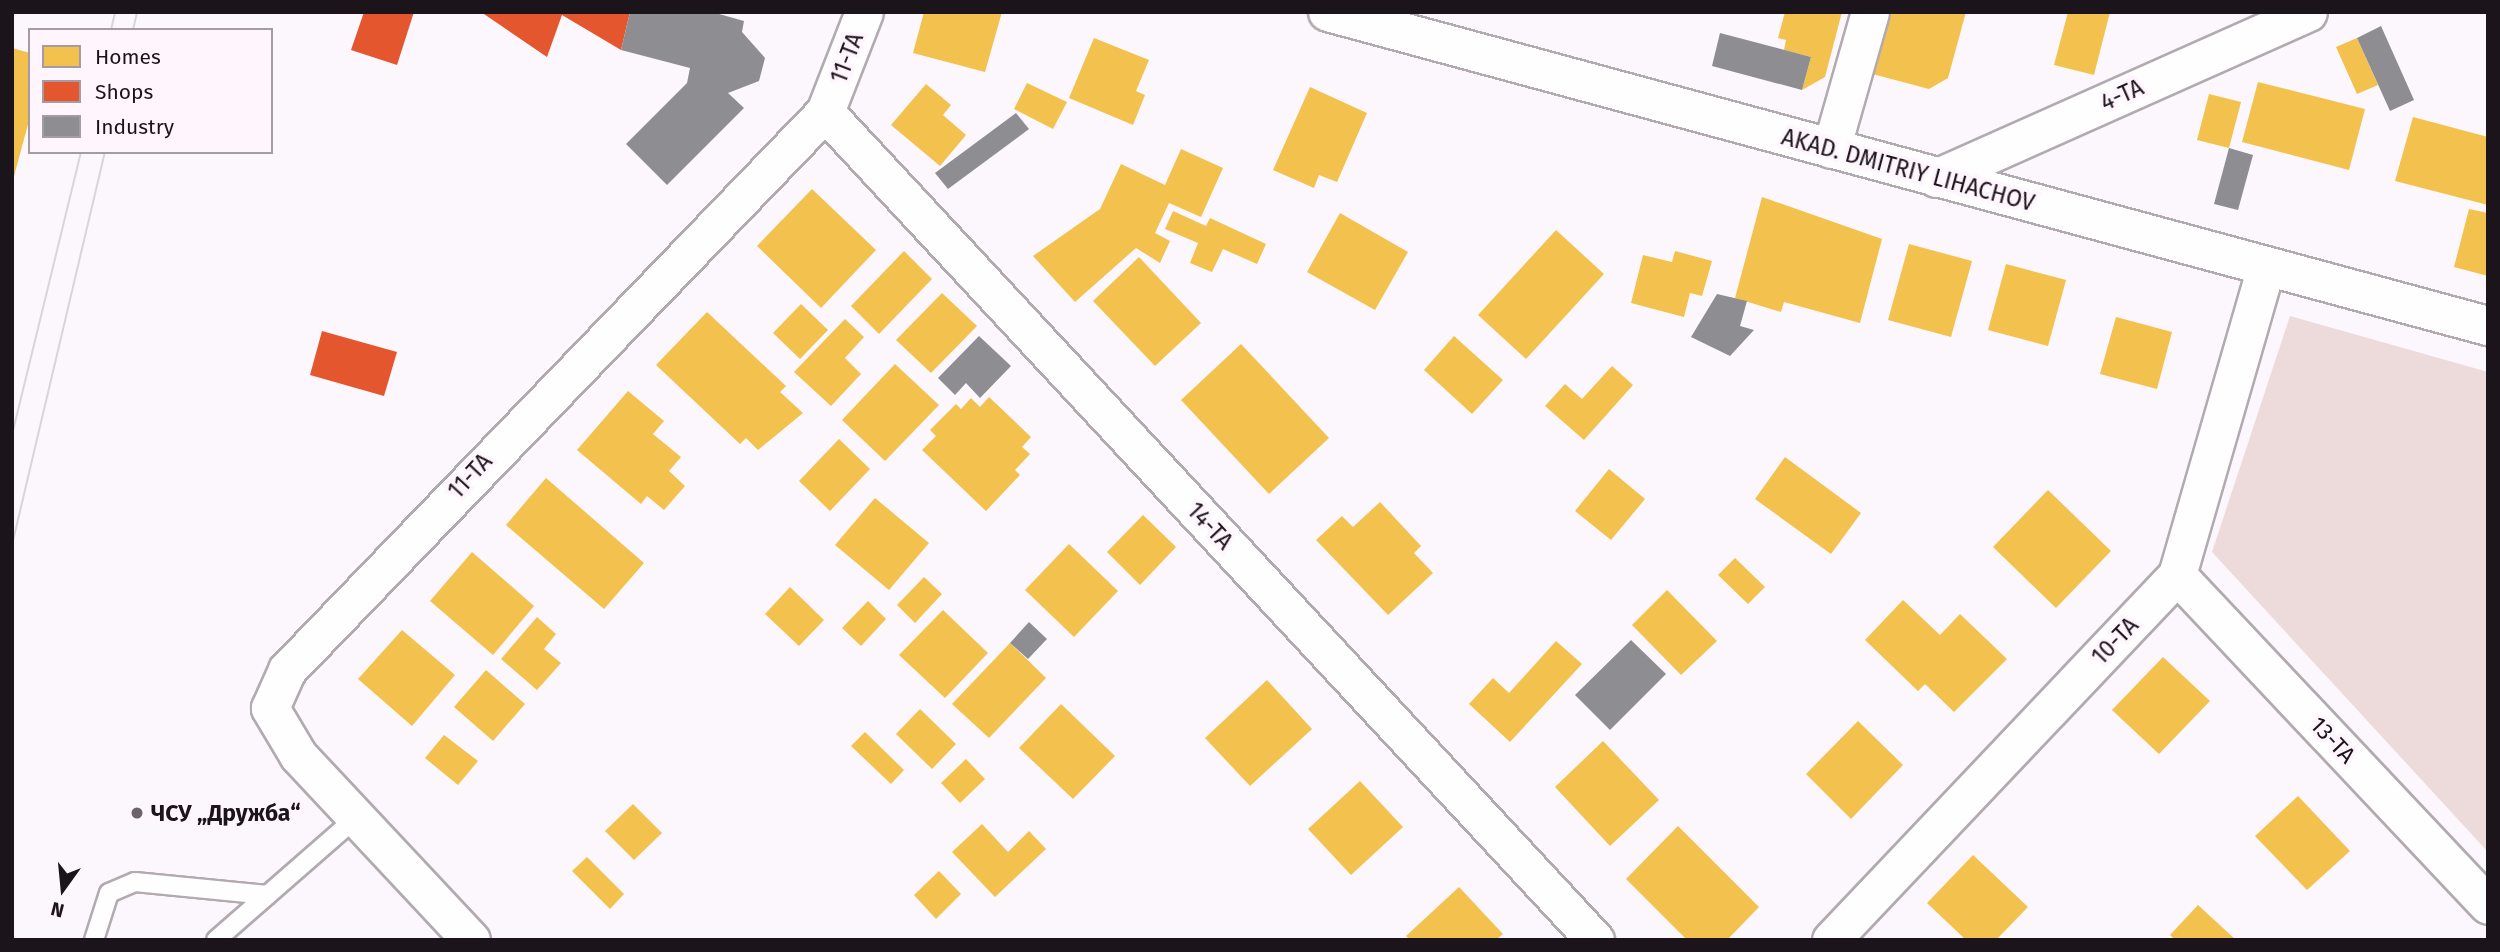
<!DOCTYPE html>
<html>
<head>
<meta charset="utf-8">
<style>
	body { margin:0 }
	#map { position:relative; width:2500px; height:952px; overflow:hidden; background:#fcf7fc; font-family:"Fira Sans",sans-serif }
	div>[style] { position:absolute }
	[style*='--x'] { left:calc(var(--x)*1px); top:calc(var(--y)*1px); width:calc(var(--w)*1px); rotate:calc(var(--a)*1deg) }
	.green>* { inset:0; background:#eddada }
	.homes>* { inset:0; background:#f2c14e }
	.shops>* { inset:0; background:#e4572e }
	.industry>* { inset:0; background:#8d8d92 }
	.roads { filter:drop-shadow(2px 0 #b1abb0) drop-shadow(-2px 0 #b1abb0) drop-shadow(0 2px #b1abb0) drop-shadow(0 -2px #b1abb0) }
	.service>* { height:18px; margin:-9px; padding:0 9px; transform-origin:9px; border-radius:9px; background:#fffeff }
	.minor>* { height:37px; margin:-18.5px; padding:0 18.5px; transform-origin:18.5px; border-radius:18.5px; background:#fffeff }
	.tertiary>* { height:38px; margin:-19px; padding:0 19px; transform-origin:19px; border-radius:19px; background:#fffeff }
	.tram>* { height:2px; margin:-1px; padding:0 1px; transform-origin:1px; border-radius:1px; background:#d7d6d7 }
	.dots>* { width:19px; height:19px; translate:-50% -50%; box-sizing:border-box; border:4px solid #fef5fd; border-radius:50% }
	span { translate:-50% -50%; white-space:nowrap; text-align:center; line-height:1.15; -webkit-text-stroke:7px #fef5fd; paint-order:stroke }
	.street-label { font-size:23px; color:#1c141b }
	.poi-label { font-size:23px; color:#1c141b; font-weight:700 }
	.left { translate:0 -50%; text-align:left }
	.frame { position:absolute; inset:0; border:14px solid #1c141b; pointer-events:none }
	.legend { position:absolute; left:28px; top:28px; width:245px; height:126px; box-sizing:border-box; background:#fef5fd; border:2px solid #a49ba3; margin:0; padding:9px 12px; list-style:none; font-size:21px; color:#1c141b }
	.legend li { display:flex; align-items:center; gap:14px; height:35px }
	.legend b { width:35px; border:2px solid #a49ba3 }
	.north { position:absolute; left:28px; top:854px; width:70px; height:70px; -webkit-text-stroke:5px #fef5fd; paint-order:stroke; rotate:195deg; font-size:19px; font-weight:700; line-height:28px; text-align:center; color:#1c141b }
	.north::after { content:''; display:block; margin:auto; width:24px; height:32px; background:#1c141b; clip-path:polygon(50% 0,100% 100%,50% 72%,0 100%) }
</style>
</head>
<body>
<div id="map">
	<div class="green">
		<i style="clip-path:polygon(2290px 316px,2488px 372px,2488px 852px,2212px 552px)"></i>
	</div>
	<div class="homes">
		<i style="clip-path:polygon(924px 12px,1002px 12px,985px 72px,913px 53px)"></i>
		<i style="clip-path:polygon(1785px 12px,1842px 12px,1825px 77px,1802px 90px,1811px 57px,1784px 50px,1786px 40px,1778px 38px)"></i>
		<i style="clip-path:polygon(1892px 12px,1966px 12px,1948px 78px,1929px 89px,1865px 72px,1879px 19px,1889px 22px)"></i>
		<i style="clip-path:polygon(2068px 12px,2110px 12px,2094px 75px,2054px 65px)"></i>
		<i style="clip-path:polygon(1094px 38px,1149px 60px,1136px 91px,1145px 95px,1133px 125px,1069px 98px)"></i>
		<i style="clip-path:polygon(2357px 38px,2378px 85px,2357px 94px,2336px 47px)"></i>
		<i style="clip-path:polygon(12px 48px,30px 53px,30px 117px,13px 180px)"></i>
		<i style="clip-path:polygon(2258px 82px,2365px 109px,2349px 170px,2242px 142px)"></i>
		<i style="clip-path:polygon(1027px 83px,1067px 102px,1053px 129px,1014px 109px)"></i>
		<i style="clip-path:polygon(926px 84px,951px 105px,943px 115px,966px 135px,940px 166px,891px 125px)"></i>
		<i style="clip-path:polygon(1310px 87px,1367px 113px,1337px 182px,1319px 175px,1314px 188px,1273px 170px)"></i>
		<i style="clip-path:polygon(2209px 94px,2241px 102px,2229px 148px,2197px 140px)"></i>
		<i style="clip-path:polygon(2413px 117px,2488px 137px,2488px 205px,2395px 181px)"></i>
		<i style="clip-path:polygon(1181px 149px,1223px 168px,1201px 217px,1169px 203px,1155px 233px,1170px 241px,1160px 263px,1136px 248px,1075px 302px,1033px 256px,1100px 209px,1121px 164px,1165px 185px)"></i>
		<i style="clip-path:polygon(812px 189px,876px 250px,821px 308px,757px 246px)"></i>
		<i style="clip-path:polygon(1762px 197px,1882px 239px,1860px 323px,1784px 302px,1781px 312px,1735px 298px)"></i>
		<i style="clip-path:polygon(2469px 209px,2488px 213px,2488px 276px,2454px 267px)"></i>
		<i style="clip-path:polygon(1173px 211px,1206px 226px,1210px 218px,1266px 244px,1257px 264px,1223px 249px,1212px 272px,1190px 263px,1198px 243px,1165px 229px)"></i>
		<i style="clip-path:polygon(1340px 213px,1408px 252px,1375px 310px,1307px 272px)"></i>
		<i style="clip-path:polygon(1556px 230px,1604px 274px,1526px 359px,1478px 315px)"></i>
		<i style="clip-path:polygon(1909px 244px,1972px 261px,1951px 337px,1888px 320px)"></i>
		<i style="clip-path:polygon(904px 251px,932px 279px,879px 334px,851px 306px)"></i>
		<i style="clip-path:polygon(1675px 251px,1712px 261px,1702px 296px,1690px 293px,1684px 317px,1631px 303px,1643px 255px,1672px 262px)"></i>
		<i style="clip-path:polygon(1139px 257px,1201px 323px,1155px 366px,1093px 301px)"></i>
		<i style="clip-path:polygon(2006px 264px,2066px 280px,2048px 346px,1988px 330px)"></i>
		<i style="clip-path:polygon(942px 293px,977px 326px,931px 373px,896px 340px)"></i>
		<i style="clip-path:polygon(801px 304px,828px 330px,800px 359px,773px 333px)"></i>
		<i style="clip-path:polygon(707px 312px,786px 386px,780px 392px,803px 413px,758px 450px,746px 438px,740px 444px,656px 365px)"></i>
		<i style="clip-path:polygon(2116px 317px,2172px 332px,2157px 389px,2100px 374px)"></i>
		<i style="clip-path:polygon(845px 319px,864px 337px,845px 358px,861px 374px,831px 406px,794px 372px)"></i>
		<i style="clip-path:polygon(1454px 336px,1503px 380px,1472px 414px,1424px 370px)"></i>
		<i style="clip-path:polygon(1241px 344px,1329px 438px,1269px 494px,1181px 400px)"></i>
		<i style="clip-path:polygon(895px 364px,939px 405px,885px 461px,842px 420px)"></i>
		<i style="clip-path:polygon(1612px 366px,1633px 385px,1584px 440px,1545px 406px,1565px 384px,1582px 399px)"></i>
		<i style="clip-path:polygon(628px 391px,664px 421px,653px 434px,681px 457px,669px 471px,685px 486px,664px 510px,647px 496px,641px 504px,577px 450px)"></i>
		<i style="clip-path:polygon(989px 397px,1031px 437px,1022px 447px,1030px 454px,1015px 470px,1020px 475px,986px 511px,922px 450px,936px 436px,930px 430px,956px 404px,961px 409px,971px 398px,980px 407px)"></i>
		<i style="clip-path:polygon(839px 439px,870px 469px,830px 511px,799px 481px)"></i>
		<i style="clip-path:polygon(1785px 457px,1861px 513px,1831px 554px,1755px 499px)"></i>
		<i style="clip-path:polygon(1609px 469px,1645px 499px,1611px 540px,1575px 511px)"></i>
		<i style="clip-path:polygon(546px 478px,644px 563px,604px 609px,506px 525px)"></i>
		<i style="clip-path:polygon(2048px 490px,2111px 551px,2056px 608px,1993px 547px)"></i>
		<i style="clip-path:polygon(875px 498px,929px 543px,889px 590px,835px 545px)"></i>
		<i style="clip-path:polygon(1380px 502px,1421px 546px,1414px 553px,1433px 573px,1388px 615px,1316px 540px,1342px 516px,1353px 527px)"></i>
		<i style="clip-path:polygon(1143px 515px,1176px 547px,1140px 585px,1107px 552px)"></i>
		<i style="clip-path:polygon(1069px 544px,1118px 591px,1074px 637px,1025px 590px)"></i>
		<i style="clip-path:polygon(472px 552px,534px 606px,493px 655px,430px 601px)"></i>
		<i style="clip-path:polygon(1735px 558px,1765px 587px,1748px 604px,1718px 575px)"></i>
		<i style="clip-path:polygon(924px 577px,942px 594px,915px 623px,897px 605px)"></i>
		<i style="clip-path:polygon(790px 587px,824px 620px,799px 646px,765px 614px)"></i>
		<i style="clip-path:polygon(1667px 590px,1717px 641px,1681px 675px,1632px 625px)"></i>
		<i style="clip-path:polygon(1903px 600px,1940px 635px,1960px 614px,2007px 659px,1954px 712px,1925px 684px,1918px 691px,1865px 640px)"></i>
		<i style="clip-path:polygon(868px 601px,886px 619px,861px 646px,842px 628px)"></i>
		<i style="clip-path:polygon(943px 610px,988px 653px,945px 698px,899px 655px)"></i>
		<i style="clip-path:polygon(537px 617px,556px 634px,544px 649px,561px 663px,537px 690px,501px 659px)"></i>
		<i style="clip-path:polygon(402px 630px,455px 675px,412px 726px,358px 679px)"></i>
		<i style="clip-path:polygon(1556px 641px,1582px 664px,1510px 742px,1469px 704px,1493px 678px,1509px 693px)"></i>
		<i style="clip-path:polygon(1010px 643px,1046px 678px,989px 738px,952px 704px)"></i>
		<i style="clip-path:polygon(2163px 657px,2210px 701px,2159px 754px,2112px 710px)"></i>
		<i style="clip-path:polygon(486px 670px,525px 704px,493px 741px,454px 707px)"></i>
		<i style="clip-path:polygon(1267px 680px,1312px 729px,1250px 786px,1205px 738px)"></i>
		<i style="clip-path:polygon(1061px 704px,1115px 756px,1073px 799px,1019px 748px)"></i>
		<i style="clip-path:polygon(920px 709px,956px 744px,932px 769px,896px 734px)"></i>
		<i style="clip-path:polygon(1858px 721px,1903px 765px,1851px 819px,1806px 774px)"></i>
		<i style="clip-path:polygon(865px 732px,904px 770px,891px 784px,851px 746px)"></i>
		<i style="clip-path:polygon(444px 735px,478px 761px,458px 785px,425px 758px)"></i>
		<i style="clip-path:polygon(1603px 741px,1659px 800px,1610px 846px,1555px 787px)"></i>
		<i style="clip-path:polygon(966px 759px,985px 779px,960px 803px,941px 783px)"></i>
		<i style="clip-path:polygon(1360px 781px,1403px 827px,1351px 875px,1308px 829px)"></i>
		<i style="clip-path:polygon(2298px 796px,2350px 851px,2307px 890px,2255px 836px)"></i>
		<i style="clip-path:polygon(633px 804px,662px 833px,634px 860px,605px 831px)"></i>
		<i style="clip-path:polygon(982px 824px,1008px 852px,1029px 831px,1046px 849px,995px 897px,952px 852px)"></i>
		<i style="clip-path:polygon(1678px 826px,1759px 907px,1727px 940px,1687px 940px,1626px 879px)"></i>
		<i style="clip-path:polygon(1973px 855px,2028px 907px,1996px 940px,1966px 940px,1927px 903px)"></i>
		<i style="clip-path:polygon(587px 857px,624px 894px,610px 909px,572px 871px)"></i>
		<i style="clip-path:polygon(939px 871px,961px 894px,936px 919px,914px 895px)"></i>
		<i style="clip-path:polygon(1459px 887px,1503px 934px,1496px 940px,1410px 940px,1406px 936px)"></i>
		<i style="clip-path:polygon(2198px 905px,2236px 940px,2175px 940px,2170px 935px)"></i>
	</div>
	<div class="shops">
		<i style="clip-path:polygon(364px 12px,414px 12px,397px 65px,351px 50px)"></i>
		<i style="clip-path:polygon(481px 12px,630px 12px,621px 50px,562px 15px,547px 57px)"></i>
		<i style="clip-path:polygon(322px 331px,397px 352px,384px 396px,310px 375px)"></i>
	</div>
	<div class="industry">
		<i style="clip-path:polygon(630px 12px,712px 12px,744px 21px,742px 32px,765px 58px,759px 81px,728px 93px,744px 108px,667px 185px,626px 144px,687px 83px,690px 68px,621px 50px)"></i>
		<i style="clip-path:polygon(2381px 26px,2414px 100px,2390px 111px,2357px 38px)"></i>
		<i style="clip-path:polygon(1720px 33px,1811px 57px,1802px 90px,1712px 66px)"></i>
		<i style="clip-path:polygon(1016px 113px,1029px 129px,948px 189px,935px 173px)"></i>
		<i style="clip-path:polygon(2229px 148px,2253px 155px,2238px 210px,2214px 204px)"></i>
		<i style="clip-path:polygon(1717px 294px,1747px 301px,1740px 326px,1754px 330px,1730px 356px,1691px 337px)"></i>
		<i style="clip-path:polygon(979px 336px,1011px 366px,980px 398px,966px 383px,955px 395px,938px 378px)"></i>
		<i style="clip-path:polygon(1029px 622px,1047px 639px,1028px 659px,1010px 643px)"></i>
		<i style="clip-path:polygon(1631px 640px,1666px 674px,1610px 730px,1575px 695px)"></i>
	</div>
	<div class="roads">
		<div class="service">
			<i style="--x:94;--y:940;--w:49;--a:-72.3"></i>
			<i style="--x:109;--y:893;--w:28;--a:-23"></i>
			<i style="--x:135;--y:882;--w:133;--a:5.6"></i>
			<i style="--x:216;--y:940;--w:187;--a:-41.1"></i>
		</div>
		<div class="minor">
			<i style="--x:825;--y:112;--w:1131;--a:47.08"></i>
			<i style="--x:1831;--y:149;--w:142;--a:-74.1"></i>
			<i style="--x:1936;--y:178;--w:407;--a:-24"></i>
			<i style="--x:2177;--y:575;--w:453;--a:46.7"></i>
			<i style="--x:471;--y:940;--w:253;--a:-133.1"></i>
			<i style="--x:298;--y:755;--w:55;--a:-120.8"></i>
			<i style="--x:270;--y:708;--w:42;--a:-65.9"></i>
			<i style="--x:287;--y:670;--w:775;--a:-46.05"></i>
			<i style="--x:825;--y:112;--w:107;--a:-68.7"></i>
			<i style="--x:1831;--y:940;--w:503;--a:-46.53"></i>
			<i style="--x:2177;--y:575;--w:322;--a:-73.9"></i>
		</div>
		<div class="tertiary">
			<i style="--x:1328;--y:12;--w:1202;--a:15.15"></i>
		</div>
	</div>
	<div class="tram">
		<i style="--x:111;--y:30;--w:18;--a:-77"></i>
		<i style="--x:133;--y:30;--w:18;--a:-77"></i>
		<i style="--x:12;--y:435;--w:291;--a:-76.3"></i>
		<i style="--x:12;--y:545;--w:404;--a:-76.7"></i>
	</div>
	<div class="dots">
		<i style="left:137px;top:813px;background:#6a636a"></i>
	</div>
	<div class="street-label">
		<span style="left:847px;top:58px;rotate:-69deg">11-ТА</span>
		<span style="left:2122px;top:95px;rotate:-24deg">4-ТА</span>
		<span style="left:1908px;top:170px;rotate:15deg">AKAD. DMITRIY LIHACHOV</span>
		<span style="left:470px;top:476px;rotate:-47deg">11-ТА</span>
		<span style="left:1210px;top:526px;rotate:47deg">14-ТА</span>
		<span style="left:2115px;top:641px;rotate:-46deg">10-ТА</span>
		<span style="left:2333px;top:740px;rotate:47deg">13-ТА</span>
	</div>
	<div class="poi-label">
		<span class="left" style="left:151px;top:813px">ЧСУ „Дружба“</span>
	</div>
	<div class="frame"></div>
	<ul class="legend">
	<li><b style="height:19px;background:#f2c14e"></b>Homes</li>
	<li><b style="height:19px;background:#e4572e"></b>Shops</li>
	<li><b style="height:19px;background:#8d8d92"></b>Industry</li>
	</ul>
	<div class="north">N</div>
</div>
</body>
</html>
